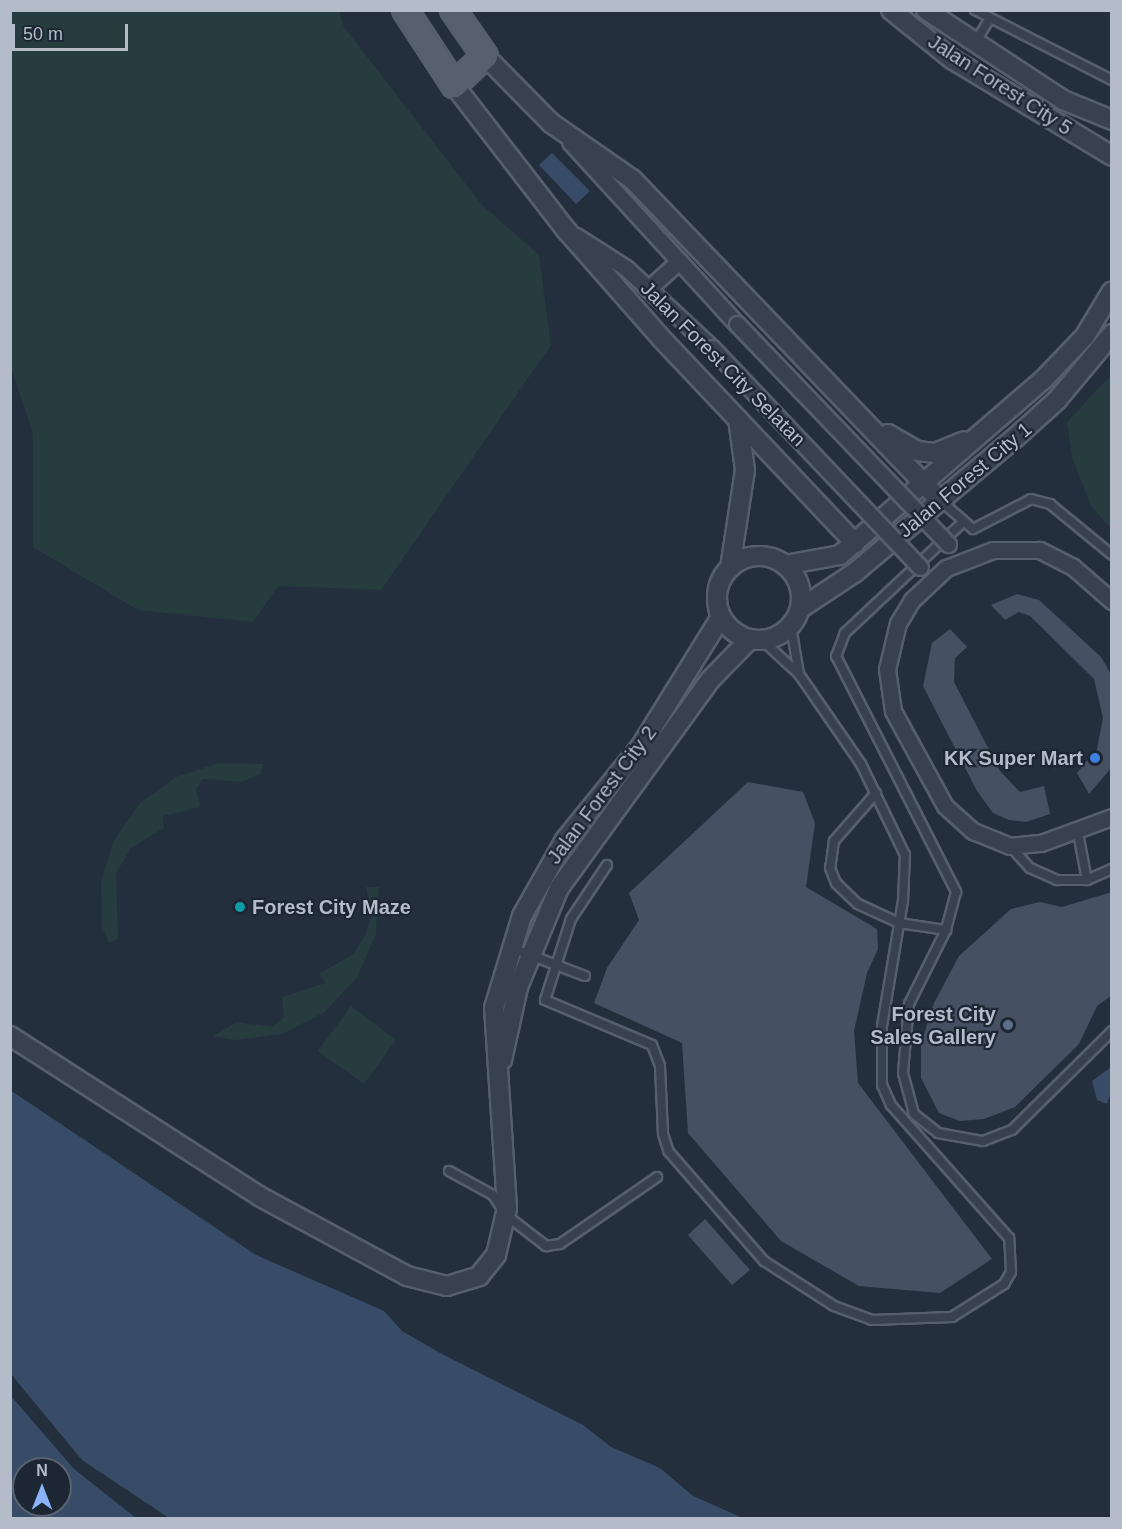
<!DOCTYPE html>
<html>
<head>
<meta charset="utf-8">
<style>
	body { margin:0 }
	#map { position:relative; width:1122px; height:1529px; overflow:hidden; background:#242f3e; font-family:Arial,sans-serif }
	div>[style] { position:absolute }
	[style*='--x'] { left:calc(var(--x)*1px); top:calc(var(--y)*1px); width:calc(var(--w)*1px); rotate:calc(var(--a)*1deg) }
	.green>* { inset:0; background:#263c3f }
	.water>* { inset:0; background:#394c67 }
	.building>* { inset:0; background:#455162 }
	.roads { filter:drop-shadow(2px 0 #565f6c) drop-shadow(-2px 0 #565f6c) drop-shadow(0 2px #565f6c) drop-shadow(0 -2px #565f6c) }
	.service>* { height:8px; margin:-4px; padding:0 4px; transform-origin:4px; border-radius:4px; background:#38414e }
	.minor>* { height:15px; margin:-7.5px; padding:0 7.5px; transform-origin:7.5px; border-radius:7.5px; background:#38414e }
	.tertiary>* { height:18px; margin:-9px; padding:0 9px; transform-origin:9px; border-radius:9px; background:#38414e }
	.tertiary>.ring { margin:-9px; padding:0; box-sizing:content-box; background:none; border:18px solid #38414e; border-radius:50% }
	.primary>* { height:24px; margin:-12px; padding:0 12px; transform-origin:12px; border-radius:12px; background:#56606e }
	.bridges { filter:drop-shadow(2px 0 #565f6c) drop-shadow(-2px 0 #565f6c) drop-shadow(0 2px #565f6c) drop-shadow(0 -2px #565f6c) }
	.minor-bridge>* { height:15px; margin:-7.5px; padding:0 7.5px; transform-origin:7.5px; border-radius:7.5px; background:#38414e }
	.dots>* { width:16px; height:16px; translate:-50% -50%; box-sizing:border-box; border:3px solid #1d2633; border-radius:50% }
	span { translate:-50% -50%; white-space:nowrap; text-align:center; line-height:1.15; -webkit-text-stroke:4.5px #1d2633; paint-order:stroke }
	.street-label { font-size:20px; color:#b4bcc9 }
	.poi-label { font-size:20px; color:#b4bcc9; font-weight:700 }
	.right { translate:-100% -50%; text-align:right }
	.left { translate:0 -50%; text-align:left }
	.frame { position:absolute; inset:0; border:12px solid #b4bcc9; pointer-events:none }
	.north { position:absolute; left:12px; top:1457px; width:60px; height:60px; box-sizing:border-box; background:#1d2633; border:2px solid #59626f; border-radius:50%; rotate:0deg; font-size:16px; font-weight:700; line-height:24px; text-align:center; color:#b4bcc9 }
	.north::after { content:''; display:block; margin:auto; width:21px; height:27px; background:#8ab4f8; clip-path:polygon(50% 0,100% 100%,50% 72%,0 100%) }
	.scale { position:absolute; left:12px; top:24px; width:116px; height:27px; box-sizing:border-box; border:3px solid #b4bcc9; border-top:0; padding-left:8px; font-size:18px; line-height:21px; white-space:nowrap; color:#b4bcc9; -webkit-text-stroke:4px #1d2633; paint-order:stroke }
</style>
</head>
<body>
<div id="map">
	<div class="green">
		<i style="clip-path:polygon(10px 11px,339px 11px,344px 27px,482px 205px,539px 255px,551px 345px,381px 590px,278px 586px,253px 622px,138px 610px,33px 547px,33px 433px,10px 365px)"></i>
		<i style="clip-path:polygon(1111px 375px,1111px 529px,1091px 506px,1072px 457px,1067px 422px)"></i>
		<i style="clip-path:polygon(219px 763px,264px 764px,260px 774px,241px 782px,203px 779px,196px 789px,200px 807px,163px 816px,164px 828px,131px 848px,116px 873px,118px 938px,109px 943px,102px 927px,101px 882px,114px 840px,140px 803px,176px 777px)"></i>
		<i style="clip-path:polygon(366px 887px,379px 887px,376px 934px,357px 977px,325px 1012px,282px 1034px,235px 1040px,213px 1036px,237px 1022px,273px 1027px,284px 1017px,282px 997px,326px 983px,319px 974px,353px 954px,366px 934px,371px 914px)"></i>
		<i style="clip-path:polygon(351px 1006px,396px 1040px,364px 1084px,318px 1051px)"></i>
	</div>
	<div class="water">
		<i style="clip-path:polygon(552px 153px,590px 191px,576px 204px,539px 165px)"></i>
		<i style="clip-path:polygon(1111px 1067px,1111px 1093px,1107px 1104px,1097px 1100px,1092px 1081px)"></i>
		<i style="clip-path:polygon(10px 1090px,256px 1255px,384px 1311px,402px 1331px,440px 1353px,583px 1425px,611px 1447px,660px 1468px,693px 1496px,743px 1518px,169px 1518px,82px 1460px,11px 1374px)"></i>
		<i style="clip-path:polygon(evenodd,11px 1396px,74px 1469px,136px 1518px,11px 1518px,11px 1396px,24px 1469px,60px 1469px,60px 1505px,24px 1505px,24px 1469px)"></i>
	</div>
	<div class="building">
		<i style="clip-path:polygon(1017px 594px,1039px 600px,1101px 657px,1112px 676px,1112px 767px,1089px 794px,1077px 773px,1097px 749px,1103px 718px,1094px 679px,1030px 616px,1019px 612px,1005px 620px,991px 605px)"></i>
		<i style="clip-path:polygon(950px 629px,967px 647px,955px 658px,954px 682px,1000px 771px,1020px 792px,1044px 786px,1050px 814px,1026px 822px,1009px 820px,993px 813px,977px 791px,923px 686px,932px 643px)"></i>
		<i style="clip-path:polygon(748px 782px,803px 792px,815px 823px,806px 887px,877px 929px,878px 949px,867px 973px,854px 1031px,858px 1083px,992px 1259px,940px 1293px,859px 1286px,781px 1241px,688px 1133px,682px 1043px,594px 1003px,607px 968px,639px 920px,629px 893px)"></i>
		<i style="clip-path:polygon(1112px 892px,1112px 995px,1097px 1006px,1079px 1044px,1015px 1107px,984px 1119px,960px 1121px,939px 1113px,921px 1078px,921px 1044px,934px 1003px,959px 956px,1011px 909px,1040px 902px,1062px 907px)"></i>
		<i style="clip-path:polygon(705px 1219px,750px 1270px,732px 1285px,688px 1235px)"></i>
	</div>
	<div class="roads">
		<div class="service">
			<i style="--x:975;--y:10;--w:154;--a:27.1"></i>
			<i style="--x:975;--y:43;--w:26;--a:-59"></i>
			<i style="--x:942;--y:502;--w:41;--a:41.1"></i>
			<i style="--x:973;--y:529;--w:65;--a:-27.3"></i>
			<i style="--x:1031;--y:499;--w:20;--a:15"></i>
			<i style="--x:1050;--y:504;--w:80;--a:39.4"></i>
			<i style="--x:962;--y:523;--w:161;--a:136.8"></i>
			<i style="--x:845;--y:633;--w:25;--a:111"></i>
			<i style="--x:836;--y:656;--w:265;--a:63"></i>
			<i style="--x:956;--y:892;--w:39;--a:105"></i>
			<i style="--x:946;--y:930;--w:83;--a:116.6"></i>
			<i style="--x:909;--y:1004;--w:69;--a:95"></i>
			<i style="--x:903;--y:1073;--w:42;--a:75"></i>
			<i style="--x:914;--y:1114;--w:31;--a:38"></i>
			<i style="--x:938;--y:1133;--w:46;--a:10.1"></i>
			<i style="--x:983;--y:1141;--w:31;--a:-21"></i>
			<i style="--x:1012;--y:1130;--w:141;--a:-44.7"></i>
			<i style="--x:762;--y:640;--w:50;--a:42.6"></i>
			<i style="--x:799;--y:674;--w:49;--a:-99.5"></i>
			<i style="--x:876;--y:793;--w:64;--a:131.2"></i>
			<i style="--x:834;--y:841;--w:27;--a:98"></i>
			<i style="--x:830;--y:868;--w:16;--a:68"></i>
			<i style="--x:836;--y:883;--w:30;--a:44"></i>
			<i style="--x:858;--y:904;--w:45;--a:24.9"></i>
			<i style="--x:899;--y:923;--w:48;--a:8.5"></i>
			<i style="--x:1078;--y:833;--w:48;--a:79.2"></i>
			<i style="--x:1011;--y:847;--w:28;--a:48"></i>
			<i style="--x:1030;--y:868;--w:30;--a:24"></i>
			<i style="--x:1057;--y:880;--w:30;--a:0"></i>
			<i style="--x:1087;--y:880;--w:27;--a:-24"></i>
			<i style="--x:607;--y:865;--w:65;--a:123.7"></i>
			<i style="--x:571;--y:919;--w:85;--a:107.8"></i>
			<i style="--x:545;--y:1000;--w:116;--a:22.8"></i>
			<i style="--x:652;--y:1045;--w:22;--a:69"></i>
			<i style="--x:660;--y:1066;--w:68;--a:87.5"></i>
			<i style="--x:663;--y:1134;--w:19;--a:72"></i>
			<i style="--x:669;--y:1152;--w:145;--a:48.9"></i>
			<i style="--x:764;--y:1261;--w:83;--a:32.7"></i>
			<i style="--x:834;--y:1306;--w:40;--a:20.2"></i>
			<i style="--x:872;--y:1320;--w:80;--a:-2.1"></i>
			<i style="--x:952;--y:1317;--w:62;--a:-32.4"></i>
			<i style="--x:1004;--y:1284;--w:14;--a:-60"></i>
			<i style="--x:1011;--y:1272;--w:34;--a:-93"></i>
			<i style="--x:1009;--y:1238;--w:178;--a:-131.6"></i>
			<i style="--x:891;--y:1105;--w:22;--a:-114"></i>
			<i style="--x:882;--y:1085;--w:59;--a:-90"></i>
			<i style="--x:882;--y:1026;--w:128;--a:-80.5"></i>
			<i style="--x:903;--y:900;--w:45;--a:-87.5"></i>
			<i style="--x:905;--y:855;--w:101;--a:-115.8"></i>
			<i style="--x:861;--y:764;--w:109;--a:-124.6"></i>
			<i style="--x:512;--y:948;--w:78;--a:21"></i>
			<i style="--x:449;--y:1171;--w:50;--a:28.6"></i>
			<i style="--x:493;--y:1195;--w:24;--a:57"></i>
			<i style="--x:506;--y:1215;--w:51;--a:37.8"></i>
			<i style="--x:546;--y:1246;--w:14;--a:-8"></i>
			<i style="--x:560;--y:1244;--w:118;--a:-34.6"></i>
		</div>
		<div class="minor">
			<i style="--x:570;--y:142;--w:247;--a:47.5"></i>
			<i style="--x:576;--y:236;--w:59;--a:32.6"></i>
			<i style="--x:626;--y:268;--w:117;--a:42.9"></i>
			<i style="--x:648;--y:289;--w:42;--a:-42.1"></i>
			<i style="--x:1112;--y:601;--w:52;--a:-138.9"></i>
			<i style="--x:1073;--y:567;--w:38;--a:-153"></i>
			<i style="--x:1039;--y:550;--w:46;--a:180"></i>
			<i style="--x:993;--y:550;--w:50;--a:159"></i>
			<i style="--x:946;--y:568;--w:47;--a:136.7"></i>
			<i style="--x:912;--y:600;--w:27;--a:121"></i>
			<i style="--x:898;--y:623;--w:47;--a:103.4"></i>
			<i style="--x:887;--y:669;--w:42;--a:81.9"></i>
			<i style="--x:893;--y:711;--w:108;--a:61.3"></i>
			<i style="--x:945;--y:806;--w:38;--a:42"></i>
			<i style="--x:973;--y:831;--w:40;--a:22"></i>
			<i style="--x:1010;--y:846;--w:31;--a:-6"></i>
			<i style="--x:1041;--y:843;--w:76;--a:-20.1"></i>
		</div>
		<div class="tertiary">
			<i style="--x:891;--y:10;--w:78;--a:38.8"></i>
			<i style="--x:952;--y:59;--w:187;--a:31.2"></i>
			<i style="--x:926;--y:10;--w:164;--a:33.3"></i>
			<i style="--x:1063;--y:100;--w:53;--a:22.2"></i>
			<i style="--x:485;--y:56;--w:94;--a:45.4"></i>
			<i style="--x:551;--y:123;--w:98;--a:34.7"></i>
			<i style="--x:632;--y:179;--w:446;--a:46.2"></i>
			<i style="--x:454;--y:85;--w:185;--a:52.3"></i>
			<i style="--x:567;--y:231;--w:141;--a:48.7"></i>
			<i style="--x:660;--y:337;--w:284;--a:46.6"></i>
			<i style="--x:888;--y:434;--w:34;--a:30"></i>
			<i style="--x:918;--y:451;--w:17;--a:7"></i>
			<i style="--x:935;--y:453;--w:31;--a:-22"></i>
			<i class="ring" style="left:717px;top:556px;width:66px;height:66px"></i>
			<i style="--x:785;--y:565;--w:56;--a:-10.3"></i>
			<i style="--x:840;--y:555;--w:268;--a:-40.8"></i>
			<i style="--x:1043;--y:380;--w:61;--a:-46.3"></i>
			<i style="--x:1085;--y:336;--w:52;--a:-59"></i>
			<i style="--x:730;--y:568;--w:99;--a:-81.3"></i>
			<i style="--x:745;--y:470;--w:51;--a:-97.8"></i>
			<i style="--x:801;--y:608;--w:64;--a:-33.4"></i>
			<i style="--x:854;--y:573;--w:210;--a:-40"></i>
			<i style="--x:1015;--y:438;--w:57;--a:-42.1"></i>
			<i style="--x:1057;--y:400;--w:86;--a:-50.2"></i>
			<i style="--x:10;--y:1036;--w:296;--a:32.7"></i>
			<i style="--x:259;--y:1196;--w:168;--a:28.4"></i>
			<i style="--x:407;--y:1276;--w:41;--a:14"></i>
			<i style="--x:447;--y:1286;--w:34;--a:-17"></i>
			<i style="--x:479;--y:1276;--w:27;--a:-51"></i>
			<i style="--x:496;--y:1255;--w:48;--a:-76.8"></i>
			<i style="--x:507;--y:1208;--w:200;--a:-93.7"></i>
			<i style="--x:494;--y:1008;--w:96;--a:-73.1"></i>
			<i style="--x:522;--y:916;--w:87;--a:-60.5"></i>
			<i style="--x:565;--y:840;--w:121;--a:-51"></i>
			<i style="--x:641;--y:746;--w:152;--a:-58.2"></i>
			<i style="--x:502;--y:1060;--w:75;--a:-77.6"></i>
			<i style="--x:518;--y:987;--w:107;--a:-67.5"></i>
			<i style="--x:559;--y:888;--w:258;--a:-54"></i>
			<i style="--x:711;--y:679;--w:56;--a:-45.7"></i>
		</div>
		<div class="primary">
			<i style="--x:405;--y:10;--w:90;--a:56.8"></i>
			<i style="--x:454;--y:85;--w:42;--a:-43.1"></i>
			<i style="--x:485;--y:56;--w:56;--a:-124.8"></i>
		</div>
	</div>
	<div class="bridges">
		<div class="minor-bridge">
			<i style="--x:737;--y:324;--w:305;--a:46.2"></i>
			<i style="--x:712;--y:348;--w:302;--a:46.5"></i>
		</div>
	</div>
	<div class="dots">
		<i style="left:1095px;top:758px;background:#3f7fe0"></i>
		<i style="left:240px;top:907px;background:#0f9aa8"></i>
		<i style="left:1008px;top:1025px;background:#5c6f8a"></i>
	</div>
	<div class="street-label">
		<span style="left:1000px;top:85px;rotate:33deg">Jalan Forest City 5</span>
		<span style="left:723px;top:364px;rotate:45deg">Jalan Forest City Selatan</span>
		<span style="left:965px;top:480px;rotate:-40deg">Jalan Forest City 1</span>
		<span style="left:602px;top:795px;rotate:-53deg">Jalan Forest City 2</span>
	</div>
	<div class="poi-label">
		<span class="right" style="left:1083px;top:758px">KK Super Mart</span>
		<span class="left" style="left:252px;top:907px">Forest City Maze</span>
		<span class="right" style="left:996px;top:1026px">Forest City<br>Sales Gallery</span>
	</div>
	<div class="frame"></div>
	<div class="north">N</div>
	<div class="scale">50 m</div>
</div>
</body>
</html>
